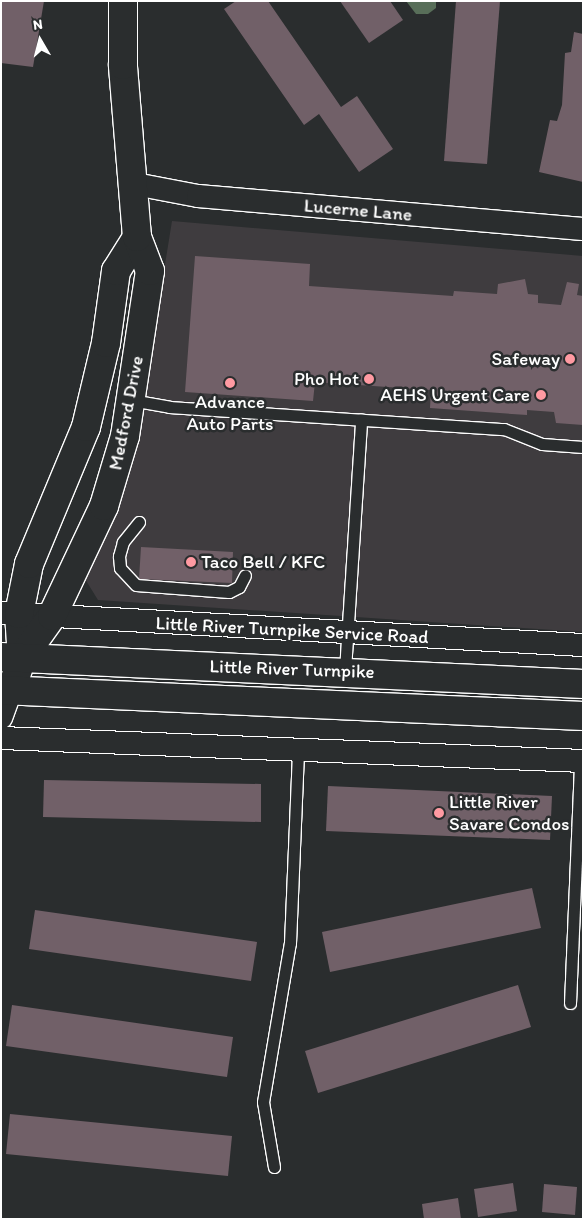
<!DOCTYPE html>
<html>
<head>
<meta charset="utf-8">
<style>
	body { margin:0 }
	#map { position:relative; width:584px; height:1220px; overflow:hidden; background:#2a2d2e; font-family:Itim,sans-serif }
	div>[style] { position:absolute }
	[style*='--x'] { left:calc(var(--x)*1px); top:calc(var(--y)*1px); width:calc(var(--w)*1px); rotate:calc(var(--a)*1deg) }
	.built>* { inset:0; background:#3f3c3f }
	.green>* { inset:0; background:#586e59 }
	.building>* { inset:0; background:#716068 }
	.roads { filter:drop-shadow(1px 0 #fff) drop-shadow(-1px 0 #fff) drop-shadow(0 1px #fff) drop-shadow(0 -1px #fff) }
	.lane>* { height:11px; margin:-5.5px; padding:0 5.5px; transform-origin:5.5px; border-radius:5.5px; background:#2a2d2e }
	.street>* { height:22px; margin:-11px; padding:0 11px; transform-origin:11px; border-radius:11px; background:#2a2d2e }
	.secondary>* { height:28px; margin:-14px; padding:0 14px; transform-origin:14px; border-radius:14px; background:#2a2d2e }
	.primary>* { height:28px; margin:-14px; padding:0 14px; transform-origin:14px; border-radius:14px; background:#2a2d2e }
	.dots>* { width:14px; height:14px; translate:-50% -50%; box-sizing:border-box; border:2px solid #2a2d2e; border-radius:50% }
	span { translate:-50% -50%; white-space:nowrap; text-align:center; line-height:1.15; -webkit-text-stroke:5px #2a2d2e; paint-order:stroke }
	.street-label { font-size:19px; color:#fff }
	.poi-label { font-size:19px; color:#fff }
	.right { translate:-100% -50%; text-align:right }
	.left { translate:0 -50%; text-align:left }
	.frame { position:absolute; inset:0; border:2px solid #fff; pointer-events:none }
	.north { position:absolute; left:15px; top:15px; width:50px; height:50px; -webkit-text-stroke:4px #2a2d2e; paint-order:stroke; rotate:352deg; font-size:14px; font-weight:700; line-height:20px; text-align:center; color:#fff }
	.north::after { content:''; display:block; margin:auto; width:18px; height:22px; background:#fff; clip-path:polygon(50% 0,100% 100%,50% 72%,0 100%) }
</style>
</head>
<body>
<div id="map">
	<div class="built">
		<i style="clip-path:polygon(172px 221px,583px 256px,583px 632px,98px 600px,85px 579px,133px 463px)"></i>
	</div>
	<div class="green">
		<i style="clip-path:polygon(406px 1px,436px 1px,436px 8px,428px 14px,416px 14px)"></i>
	</div>
	<div class="building">
		<i style="clip-path:polygon(2px 1px,44px 1px,33px 67px,1px 63px)"></i>
		<i style="clip-path:polygon(236px 1px,268px 1px,341px 107px,357px 96px,393px 149px,359px 172px,319px 114px,304px 125px,224px 9px)"></i>
		<i style="clip-path:polygon(340px 1px,390px 1px,403px 20px,369px 43px)"></i>
		<i style="clip-path:polygon(456px 1px,500px 1px,487px 164px,444px 161px)"></i>
		<i style="clip-path:polygon(574px 32px,583px 34px,583px 182px,539px 172px,550px 120px,557px 121px,562px 105px,565px 53px,571px 52px)"></i>
		<i style="clip-path:polygon(195px 256px,310px 264px,309px 286px,453px 296px,454px 291px,497px 294px,498px 284px,525px 279px,528px 294px,538px 295px,538px 303px,561px 305px,567px 282px,579px 284px,577px 295px,583px 296px,583px 425px,556px 423px,554px 412px,527px 410px,527px 415px,430px 408px,431px 390px,315px 382px,313px 401px,185px 392px)"></i>
		<i style="clip-path:polygon(141px 547px,233px 552px,232px 583px,139px 579px)"></i>
		<i style="clip-path:polygon(44px 780px,261px 784px,261px 822px,43px 817px)"></i>
		<i style="clip-path:polygon(328px 786px,552px 796px,550px 840px,326px 831px)"></i>
		<i style="clip-path:polygon(532px 888px,541px 928px,330px 972px,322px 932px)"></i>
		<i style="clip-path:polygon(35px 910px,257px 942px,251px 981px,29px 949px)"></i>
		<i style="clip-path:polygon(518px 985px,531px 1027px,318px 1093px,305px 1051px)"></i>
		<i style="clip-path:polygon(12px 1005px,233px 1037px,227px 1077px,6px 1046px)"></i>
		<i style="clip-path:polygon(10px 1114px,232px 1136px,228px 1176px,6px 1154px)"></i>
		<i style="clip-path:polygon(513px 1183px,517px 1211px,478px 1217px,474px 1189px)"></i>
		<i style="clip-path:polygon(544px 1184px,577px 1187px,575px 1215px,542px 1212px)"></i>
		<i style="clip-path:polygon(458px 1198px,461px 1219px,424px 1219px,422px 1204px)"></i>
	</div>
	<div class="roads">
		<div class="lane">
			<i style="--x:131;--y:400;--w:39;--a:10"></i>
			<i style="--x:169;--y:407;--w:336;--a:3.8"></i>
			<i style="--x:504;--y:429;--w:41;--a:21.5"></i>
			<i style="--x:542;--y:444;--w:41;--a:4.2"></i>
			<i style="--x:139;--y:522;--w:26;--a:129"></i>
			<i style="--x:123;--y:542;--w:15;--a:106"></i>
			<i style="--x:119;--y:556;--w:12;--a:85"></i>
			<i style="--x:120;--y:568;--w:23;--a:47"></i>
			<i style="--x:136;--y:585;--w:93;--a:4.3"></i>
			<i style="--x:229;--y:592;--w:11;--a:-27"></i>
			<i style="--x:239;--y:587;--w:13;--a:-63"></i>
			<i style="--x:345;--y:670;--w:251;--a:-86.3"></i>
			<i style="--x:570;--y:1003;--w:242;--a:-87.6"></i>
			<i style="--x:274;--y:1167;--w:66;--a:-99.6"></i>
			<i style="--x:263;--y:1102;--w:161;--a:-80.4"></i>
			<i style="--x:290;--y:943;--w:193;--a:-87.6"></i>
		</div>
		<div class="street">
			<i style="--x:135;--y:184;--w:64;--a:10.8"></i>
			<i style="--x:198;--y:196;--w:386;--a:4.9"></i>
			<i style="--x:1;--y:613;--w:583;--a:3.15"></i>
			<i style="--x:1;--y:718;--w:29;--a:-70"></i>
			<i style="--x:1;--y:738;--w:582;--a:2.26"></i>
		</div>
		<div class="secondary">
			<i style="--x:22;--y:658;--w:44;--a:-93.9"></i>
			<i style="--x:19;--y:614;--w:51;--a:-78.7"></i>
			<i style="--x:29;--y:564;--w:148;--a:-67.4"></i>
			<i style="--x:86;--y:427;--w:86;--a:-76.6"></i>
			<i style="--x:106;--y:343;--w:73;--a:-82.1"></i>
			<i style="--x:116;--y:271;--w:40;--a:-58"></i>
			<i style="--x:11;--y:691;--w:35;--a:-72"></i>
			<i style="--x:22;--y:658;--w:52;--a:-54.5"></i>
			<i style="--x:52;--y:616;--w:122;--a:-64.7"></i>
			<i style="--x:104;--y:506;--w:73;--a:-73.3"></i>
			<i style="--x:125;--y:436;--w:167;--a:-81.4"></i>
			<i style="--x:150;--y:271;--w:36;--a:-111"></i>
			<i style="--x:137;--y:237;--w:173;--a:-94.7"></i>
			<i style="--x:123;--y:65;--w:64;--a:-90"></i>
		</div>
		<div class="primary">
			<i style="--x:1;--y:657;--w:583;--a:2.66"></i>
			<i style="--x:1;--y:690;--w:583;--a:2.56"></i>
		</div>
	</div>
	<div class="dots">
		<i style="left:570px;top:359px;background:#ff9aa2"></i>
		<i style="left:369px;top:379px;background:#ff9aa2"></i>
		<i style="left:230px;top:383px;background:#ff9aa2"></i>
		<i style="left:541px;top:395px;background:#ff9aa2"></i>
		<i style="left:191px;top:562px;background:#ff9aa2"></i>
		<i style="left:439px;top:813px;background:#ff9aa2"></i>
	</div>
	<div class="street-label">
		<span style="left:358px;top:210px;rotate:5deg">Lucerne Lane</span>
		<span style="left:126px;top:413px;rotate:-79deg">Medford Drive</span>
		<span style="left:292px;top:630px;rotate:3deg">Little River Turnpike Service Road</span>
		<span style="left:292px;top:669px;rotate:2deg">Little River Turnpike</span>
	</div>
	<div class="poi-label">
		<span class="right" style="left:560px;top:359px">Safeway</span>
		<span class="right" style="left:359px;top:379px">Pho Hot</span>
		<span class="right" style="left:530px;top:395px">AEHS Urgent Care</span>
		<span style="left:230px;top:413px">Advance<br>Auto Parts</span>
		<span class="left" style="left:201px;top:562px">Taco Bell / KFC</span>
		<span class="left" style="left:449px;top:813px">Little River<br>Savare Condos</span>
	</div>
	<div class="frame"></div>
	<div class="north">N</div>
</div>
</body>
</html>
